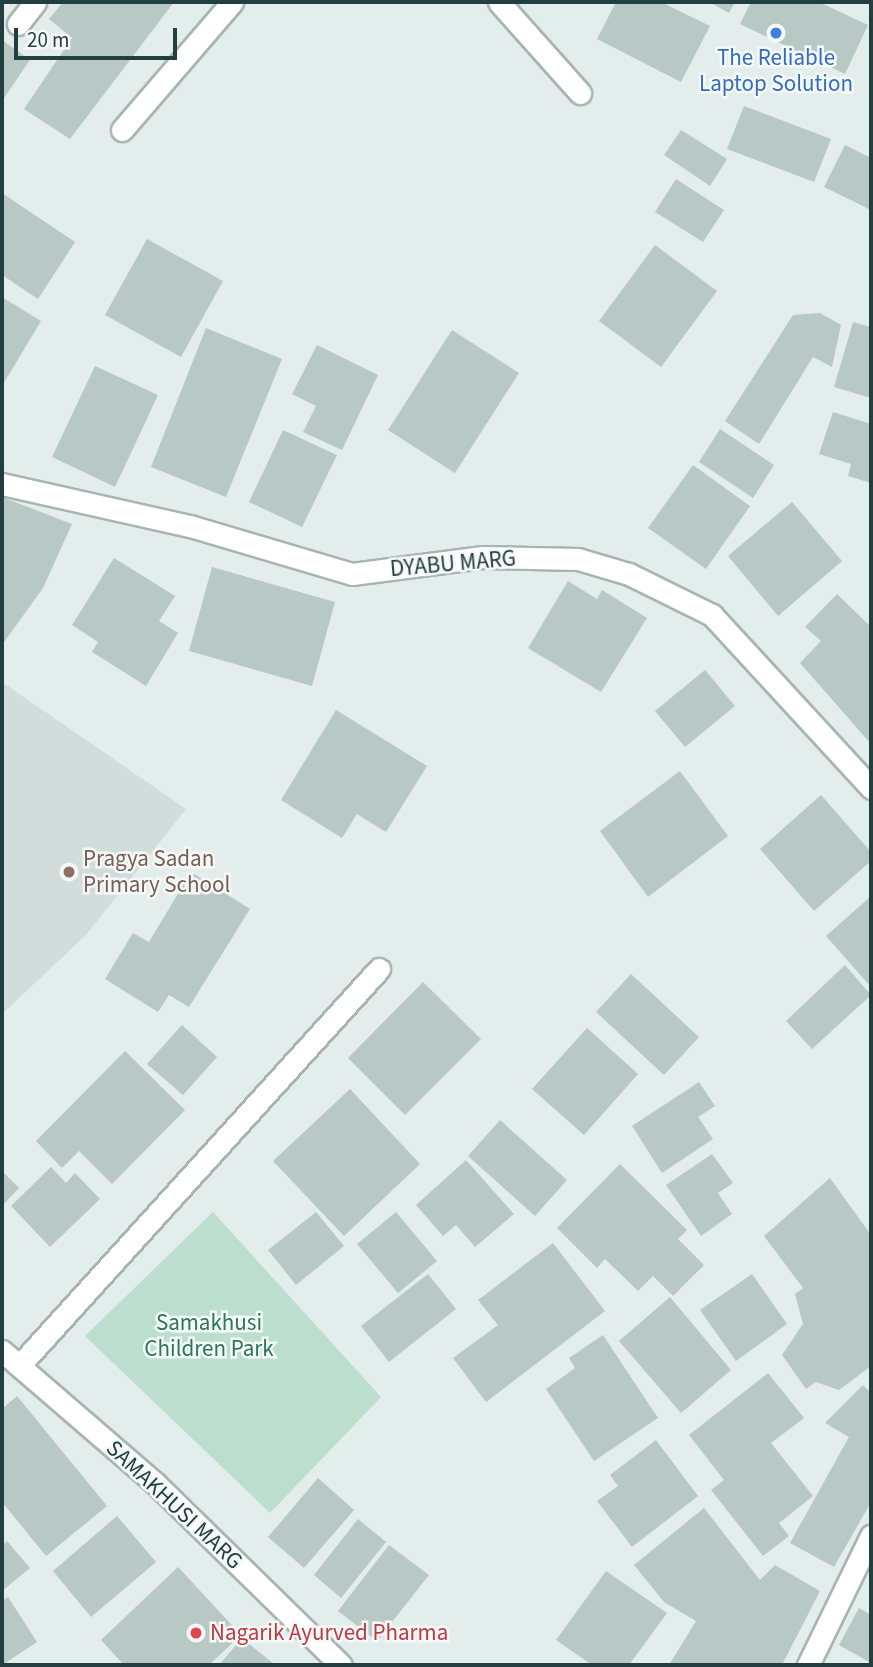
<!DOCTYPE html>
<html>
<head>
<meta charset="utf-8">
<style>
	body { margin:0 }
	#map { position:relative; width:873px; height:1667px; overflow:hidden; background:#e3edeb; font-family:"Source Sans 3",sans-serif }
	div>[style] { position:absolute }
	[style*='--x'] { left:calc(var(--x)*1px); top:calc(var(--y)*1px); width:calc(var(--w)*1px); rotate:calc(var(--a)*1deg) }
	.built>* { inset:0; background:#d1ddda }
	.green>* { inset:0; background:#bcdece }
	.building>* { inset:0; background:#b8c8c5 }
	.roads { filter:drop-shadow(2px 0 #a6b5b4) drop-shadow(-2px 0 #a6b5b4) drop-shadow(0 2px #a6b5b4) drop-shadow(0 -2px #a6b5b4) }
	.service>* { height:21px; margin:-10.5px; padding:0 10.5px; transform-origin:10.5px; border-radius:10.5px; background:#fff }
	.minor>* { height:21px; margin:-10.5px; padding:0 10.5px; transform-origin:10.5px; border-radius:10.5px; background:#fff }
	.secondary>* { height:21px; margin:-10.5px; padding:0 10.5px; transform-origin:10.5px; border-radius:10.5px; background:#fff }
	.dots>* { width:19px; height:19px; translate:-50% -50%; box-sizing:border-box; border:4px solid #f4f9f8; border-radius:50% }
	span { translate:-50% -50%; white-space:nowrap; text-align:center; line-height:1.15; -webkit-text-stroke:5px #f4f9f8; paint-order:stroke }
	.shop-label { font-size:23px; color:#366cbe }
	.street-label { font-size:23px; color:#233e3e }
	.education-label { font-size:23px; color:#785e54 }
	.left { translate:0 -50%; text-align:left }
	.park-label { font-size:23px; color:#2d755b }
	.health-label { font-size:23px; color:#be3a42 }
	.frame { position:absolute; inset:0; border:4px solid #233e3e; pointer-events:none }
	.scale { position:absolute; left:14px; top:28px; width:163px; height:32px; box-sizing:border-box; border:4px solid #233e3e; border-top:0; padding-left:9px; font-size:21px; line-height:24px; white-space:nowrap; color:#233e3e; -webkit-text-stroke:5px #f4f9f8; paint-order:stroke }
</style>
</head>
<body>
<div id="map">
	<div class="built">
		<i style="clip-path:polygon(2px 682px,186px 809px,86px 935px,3px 1013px)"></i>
	</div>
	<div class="green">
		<i style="clip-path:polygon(213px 1212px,381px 1397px,270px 1513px,85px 1336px)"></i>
	</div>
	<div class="building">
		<i style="clip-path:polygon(63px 2px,174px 2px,70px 139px,24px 109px,72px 38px,49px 19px)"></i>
		<i style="clip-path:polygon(616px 2px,661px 2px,710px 26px,681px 82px,597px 39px)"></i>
		<i style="clip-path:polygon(709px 2px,735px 2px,729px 13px)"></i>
		<i style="clip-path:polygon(751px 2px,819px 2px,868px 25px,845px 74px,740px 24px)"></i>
		<i style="clip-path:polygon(2px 40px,30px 60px,2px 101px)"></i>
		<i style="clip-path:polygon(744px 106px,831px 139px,814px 182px,727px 149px)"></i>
		<i style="clip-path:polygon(681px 130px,727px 159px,710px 186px,664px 155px)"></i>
		<i style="clip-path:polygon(845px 145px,871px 158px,871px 210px,824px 187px)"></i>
		<i style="clip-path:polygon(676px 179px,724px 210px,703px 242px,655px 212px)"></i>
		<i style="clip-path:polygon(2px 193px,75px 242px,38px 299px,2px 275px)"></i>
		<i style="clip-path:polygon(147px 239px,223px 281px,181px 357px,105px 315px)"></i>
		<i style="clip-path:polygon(655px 245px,717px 291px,661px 367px,599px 321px)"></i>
		<i style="clip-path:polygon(2px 297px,41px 321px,2px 386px)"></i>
		<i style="clip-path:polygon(820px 313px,841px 325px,832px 367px,813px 357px,759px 444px,725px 421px,793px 315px)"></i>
		<i style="clip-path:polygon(853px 322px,871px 327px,871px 398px,834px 387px)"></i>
		<i style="clip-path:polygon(206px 328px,282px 359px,226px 497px,151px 467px)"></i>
		<i style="clip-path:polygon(452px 330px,519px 373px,455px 473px,388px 430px)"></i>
		<i style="clip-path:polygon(317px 345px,378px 375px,342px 450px,303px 432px,316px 406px,292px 394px)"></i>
		<i style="clip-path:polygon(95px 366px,158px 395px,115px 487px,52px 457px)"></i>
		<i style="clip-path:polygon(833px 412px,871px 424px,871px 483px,848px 476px,851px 464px,819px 454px)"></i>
		<i style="clip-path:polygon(720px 429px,774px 465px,753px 498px,699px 462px)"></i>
		<i style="clip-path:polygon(283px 430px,337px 455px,302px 527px,249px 502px)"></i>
		<i style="clip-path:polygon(693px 465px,750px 506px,706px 569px,648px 528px)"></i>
		<i style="clip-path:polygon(2px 497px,72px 524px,43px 588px,2px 645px)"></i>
		<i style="clip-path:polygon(792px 502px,842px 561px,778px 616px,728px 556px)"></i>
		<i style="clip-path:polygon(114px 558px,175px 596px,159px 621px,178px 633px,146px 686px,92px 652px,98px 642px,72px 625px)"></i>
		<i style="clip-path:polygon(212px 567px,335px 602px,312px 686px,189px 651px)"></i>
		<i style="clip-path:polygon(568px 581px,597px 599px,602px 590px,647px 618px,601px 692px,528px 648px)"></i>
		<i style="clip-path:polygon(837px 594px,871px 627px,871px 744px,800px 663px,821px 641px,805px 627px)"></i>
		<i style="clip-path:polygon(705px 670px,735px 706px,685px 747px,655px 711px)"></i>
		<i style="clip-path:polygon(336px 710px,427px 766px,386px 832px,357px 814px,342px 838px,281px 800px)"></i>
		<i style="clip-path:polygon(680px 771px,728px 836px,648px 897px,600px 831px)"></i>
		<i style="clip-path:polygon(821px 795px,871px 852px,871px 861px,814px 911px,760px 849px)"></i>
		<i style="clip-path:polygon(191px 872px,250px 909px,189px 1007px,169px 995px,158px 1012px,105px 979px,133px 933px,149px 942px)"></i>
		<i style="clip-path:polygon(870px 897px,871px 899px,871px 987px,826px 936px)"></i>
		<i style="clip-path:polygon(845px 965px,871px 995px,812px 1049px,786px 1021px)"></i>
		<i style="clip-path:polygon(631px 974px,699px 1037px,664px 1075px,596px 1012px)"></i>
		<i style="clip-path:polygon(423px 982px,481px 1039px,405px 1115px,348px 1058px)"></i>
		<i style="clip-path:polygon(182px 1025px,217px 1057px,183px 1095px,147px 1064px)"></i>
		<i style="clip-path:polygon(587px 1028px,638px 1074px,584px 1135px,532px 1089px)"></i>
		<i style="clip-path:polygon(125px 1051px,185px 1110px,112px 1184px,79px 1151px,62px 1168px,36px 1141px)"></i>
		<i style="clip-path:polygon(699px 1082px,715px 1106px,698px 1117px,713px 1139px,662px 1173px,632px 1126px)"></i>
		<i style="clip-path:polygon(350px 1089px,420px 1164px,344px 1236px,273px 1161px)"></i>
		<i style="clip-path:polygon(500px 1120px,567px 1180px,535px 1216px,468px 1156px)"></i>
		<i style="clip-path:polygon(712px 1154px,733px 1183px,718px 1193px,732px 1214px,701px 1236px,666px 1185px)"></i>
		<i style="clip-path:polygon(466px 1160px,514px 1214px,475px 1247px,456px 1225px,443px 1236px,416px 1205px)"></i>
		<i style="clip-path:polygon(620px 1164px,687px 1230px,678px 1239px,704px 1265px,673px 1296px,653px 1276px,638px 1291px,605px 1259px,597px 1268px,557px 1228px)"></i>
		<i style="clip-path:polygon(51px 1167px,66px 1183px,75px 1173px,100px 1199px,50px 1247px,11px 1206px)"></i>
		<i style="clip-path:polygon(2px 1171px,19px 1188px,2px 1206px)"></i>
		<i style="clip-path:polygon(830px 1178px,871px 1235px,871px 1366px,839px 1390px,816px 1382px,806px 1389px,782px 1355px,803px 1324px,795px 1294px,803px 1288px,764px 1236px)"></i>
		<i style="clip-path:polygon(316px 1212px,344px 1246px,296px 1285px,268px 1250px)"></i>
		<i style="clip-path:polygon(396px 1212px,437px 1261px,398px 1293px,357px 1244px)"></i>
		<i style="clip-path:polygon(553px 1243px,605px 1311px,486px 1402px,453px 1358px,498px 1325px,478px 1300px)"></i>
		<i style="clip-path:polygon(428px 1274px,456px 1309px,389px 1362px,361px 1326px)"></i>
		<i style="clip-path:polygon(752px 1274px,787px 1324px,736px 1361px,700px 1310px)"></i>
		<i style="clip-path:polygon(670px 1297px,731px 1370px,681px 1413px,619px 1341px)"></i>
		<i style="clip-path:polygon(603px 1335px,658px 1418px,594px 1461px,546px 1389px,575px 1368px,569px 1358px)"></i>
		<i style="clip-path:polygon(768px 1373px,804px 1418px,771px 1443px,813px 1496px,779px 1523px,789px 1536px,763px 1556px,711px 1490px,724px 1480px,689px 1435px)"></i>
		<i style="clip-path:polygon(863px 1385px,871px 1393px,871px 1502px,834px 1567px,790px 1543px,849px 1437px,825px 1423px)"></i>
		<i style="clip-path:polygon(17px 1396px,107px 1506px,46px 1556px,2px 1502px,2px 1409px)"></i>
		<i style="clip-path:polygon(656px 1440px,698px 1496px,632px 1547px,597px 1501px,618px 1486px,610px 1475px)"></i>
		<i style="clip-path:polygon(318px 1478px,354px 1510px,304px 1568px,268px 1537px)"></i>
		<i style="clip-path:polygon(704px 1508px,760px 1580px,775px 1565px,820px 1591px,782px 1665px,669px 1665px,696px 1621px,664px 1602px,634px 1565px)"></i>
		<i style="clip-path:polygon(117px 1516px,156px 1562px,91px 1617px,53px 1571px)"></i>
		<i style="clip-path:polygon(358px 1519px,386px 1542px,341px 1598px,314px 1575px)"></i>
		<i style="clip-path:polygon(7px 1541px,30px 1568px,2px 1591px,2px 1545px)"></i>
		<i style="clip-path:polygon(389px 1545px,429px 1575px,377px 1641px,338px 1611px)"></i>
		<i style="clip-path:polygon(178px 1567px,241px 1635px,209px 1665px,124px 1665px,101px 1640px)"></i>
		<i style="clip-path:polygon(606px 1571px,667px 1613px,629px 1665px,592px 1665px,556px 1640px)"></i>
		<i style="clip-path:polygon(8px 1597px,37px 1642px,2px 1665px,2px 1601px)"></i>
		<i style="clip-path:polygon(859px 1608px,871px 1615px,871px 1663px,839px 1645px)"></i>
		<i style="clip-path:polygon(242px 1638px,275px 1665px,219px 1665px)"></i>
	</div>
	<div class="roads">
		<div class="service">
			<i style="--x:499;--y:2;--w:122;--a:48.3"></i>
		</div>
		<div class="minor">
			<i style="--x:18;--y:24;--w:28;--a:-52"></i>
			<i style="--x:122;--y:130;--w:169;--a:-49.3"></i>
			<i style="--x:2;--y:484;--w:193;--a:12.6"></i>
			<i style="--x:190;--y:526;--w:169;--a:16.5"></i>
			<i style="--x:352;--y:574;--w:132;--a:-7.4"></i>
			<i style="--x:483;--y:557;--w:95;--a:1.2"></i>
			<i style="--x:578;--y:559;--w:53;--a:16.4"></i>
			<i style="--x:629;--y:574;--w:93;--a:26.3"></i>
			<i style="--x:712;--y:615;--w:235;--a:47.4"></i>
			<i style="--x:19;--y:1366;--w:536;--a:-47.8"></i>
			<i style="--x:808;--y:1665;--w:144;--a:-64"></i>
		</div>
		<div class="secondary">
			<i style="--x:2;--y:1351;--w:202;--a:40.8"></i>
			<i style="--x:155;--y:1483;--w:260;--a:44.4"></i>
		</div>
	</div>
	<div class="dots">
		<i style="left:776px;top:33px;background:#3f7fe0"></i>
		<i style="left:69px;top:872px;background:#8d6e63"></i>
		<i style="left:196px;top:1633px;background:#e0444e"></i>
	</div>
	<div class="shop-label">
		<span style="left:776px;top:71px">The Reliable<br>Laptop Solution</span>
	</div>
	<div class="street-label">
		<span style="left:453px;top:564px;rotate:-5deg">DYABU MARG</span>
		<span style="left:174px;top:1505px;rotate:43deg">SAMAKHUSI MARG</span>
	</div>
	<div class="education-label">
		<span class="left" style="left:83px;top:872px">Pragya Sadan<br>Primary School</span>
	</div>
	<div class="park-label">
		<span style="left:209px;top:1336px">Samakhusi<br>Children Park</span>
	</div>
	<div class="health-label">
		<span class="left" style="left:210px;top:1633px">Nagarik Ayurved Pharma</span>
	</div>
	<div class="frame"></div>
	<div class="scale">20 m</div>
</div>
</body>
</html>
